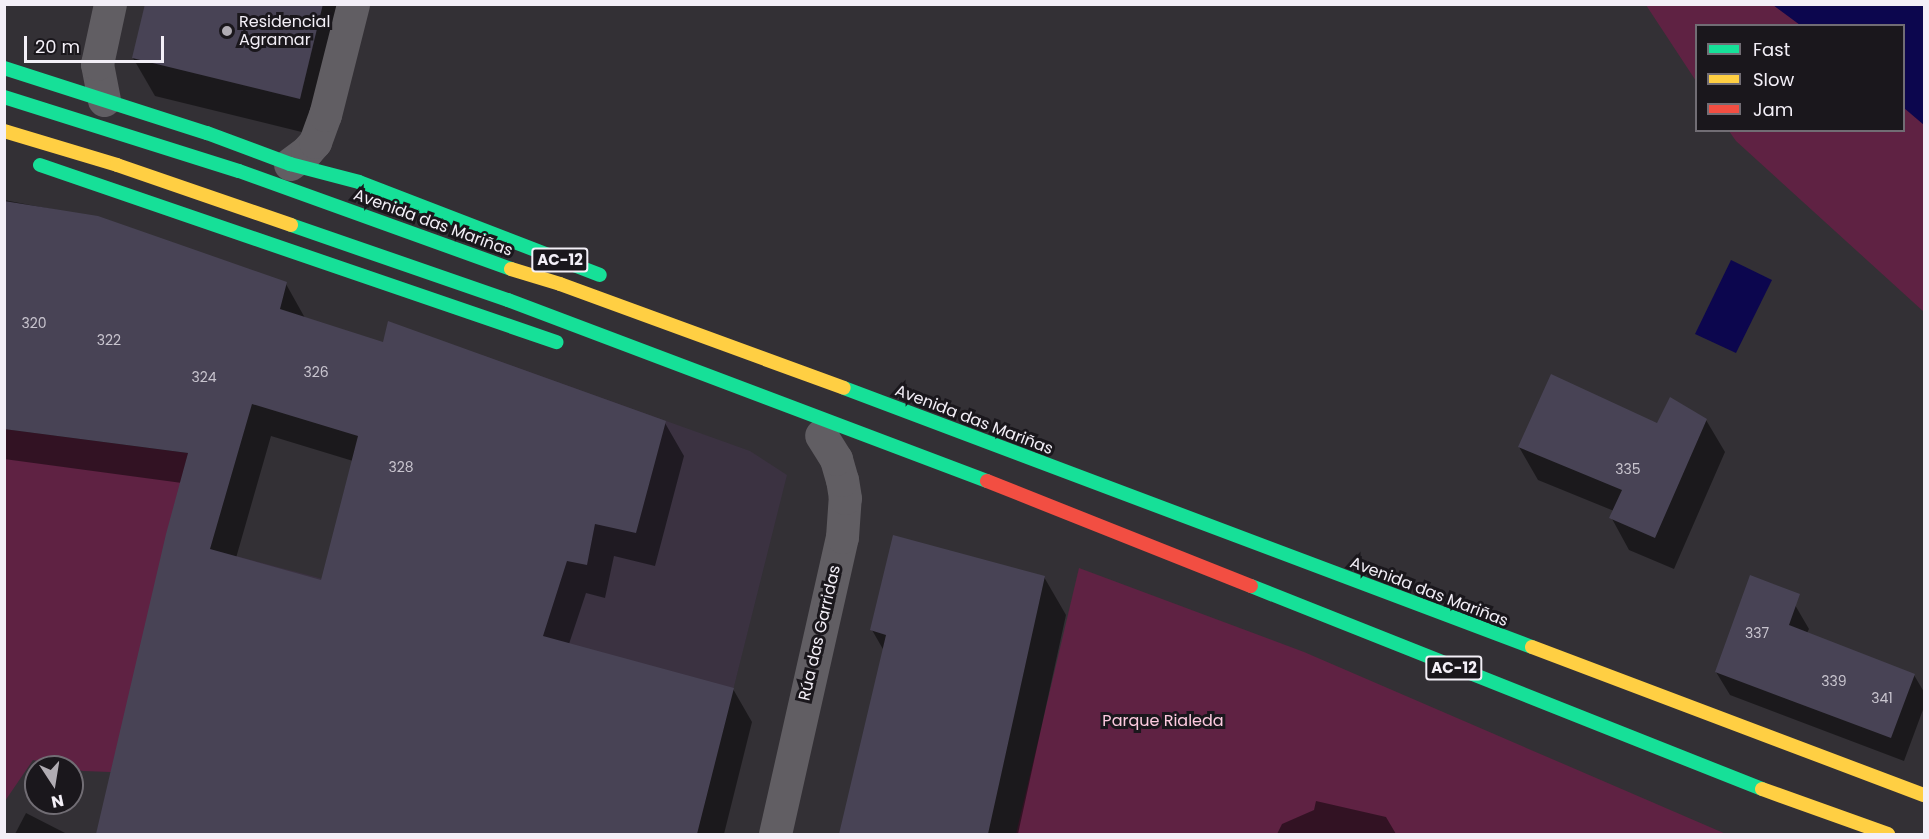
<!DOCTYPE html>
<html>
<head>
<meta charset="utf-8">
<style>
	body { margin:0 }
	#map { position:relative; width:1929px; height:839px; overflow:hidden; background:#333035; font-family:Poppins,sans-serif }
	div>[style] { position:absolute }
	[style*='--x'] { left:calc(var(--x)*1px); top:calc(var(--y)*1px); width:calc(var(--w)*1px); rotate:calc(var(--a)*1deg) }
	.built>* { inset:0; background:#3b3241 }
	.green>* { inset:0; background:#5f2243 }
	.water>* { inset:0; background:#0c064e }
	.shadow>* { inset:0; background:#0007 }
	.building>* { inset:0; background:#484355 }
	.street>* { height:33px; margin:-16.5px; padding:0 16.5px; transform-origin:16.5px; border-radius:16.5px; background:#615e63 }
	.fast>* { height:14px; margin:-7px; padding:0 7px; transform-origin:7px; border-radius:7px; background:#16e098 }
	.slow>* { height:14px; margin:-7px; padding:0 7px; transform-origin:7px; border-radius:7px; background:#ffcf43 }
	.jam>* { height:14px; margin:-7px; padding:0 7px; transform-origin:7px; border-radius:7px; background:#f24e42 }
	.dots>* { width:16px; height:16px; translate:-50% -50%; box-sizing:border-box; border:3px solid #1a171c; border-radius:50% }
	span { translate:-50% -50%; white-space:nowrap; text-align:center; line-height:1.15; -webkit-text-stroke:6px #1a171c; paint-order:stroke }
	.number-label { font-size:14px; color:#c8c4ce }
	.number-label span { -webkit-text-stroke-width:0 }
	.shield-label span { padding:2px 4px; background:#1a171c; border:2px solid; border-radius:4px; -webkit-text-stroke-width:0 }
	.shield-label { font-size:15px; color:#f3eff7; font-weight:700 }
	.poi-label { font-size:16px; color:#f3eff7 }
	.left { translate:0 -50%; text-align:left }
	.street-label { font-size:16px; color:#f3eff7 }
	.park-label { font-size:16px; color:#fdcadf }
	.frame { position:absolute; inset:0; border:6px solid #f3eff7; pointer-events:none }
	.legend { position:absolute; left:1695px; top:24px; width:210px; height:108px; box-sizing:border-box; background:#1a171c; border:2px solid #716d74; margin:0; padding:8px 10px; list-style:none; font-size:18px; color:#f3eff7 }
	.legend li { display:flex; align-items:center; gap:12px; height:30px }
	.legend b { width:30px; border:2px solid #716d74 }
	.north { position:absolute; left:24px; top:755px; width:60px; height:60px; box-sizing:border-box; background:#1a171c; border:2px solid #716d74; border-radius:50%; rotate:168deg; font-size:16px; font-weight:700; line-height:24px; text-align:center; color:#f3eff7 }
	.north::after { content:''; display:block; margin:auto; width:21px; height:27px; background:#b0acb3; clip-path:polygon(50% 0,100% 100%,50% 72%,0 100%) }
	.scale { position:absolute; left:24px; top:36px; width:140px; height:27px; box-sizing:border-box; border:3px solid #f3eff7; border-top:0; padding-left:8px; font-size:18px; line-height:21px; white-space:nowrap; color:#f3eff7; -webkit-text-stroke:4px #1a171c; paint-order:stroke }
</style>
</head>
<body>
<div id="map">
	<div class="built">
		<i style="clip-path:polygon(482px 355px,750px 451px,787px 475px,697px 834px,306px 834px,161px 802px,210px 549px,414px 603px)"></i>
	</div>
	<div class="green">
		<i style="clip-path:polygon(1646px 5px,1924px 5px,1924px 312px,1736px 141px,1729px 131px,1904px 130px,1904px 26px,1696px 26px,1696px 81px)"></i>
		<i style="clip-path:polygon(5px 429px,188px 453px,111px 772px,83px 771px,33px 760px,5px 801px)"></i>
		<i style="clip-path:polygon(1079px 568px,1304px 652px,1726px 834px,1016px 834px)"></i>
	</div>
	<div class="water">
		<i style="clip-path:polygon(1773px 5px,1924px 5px,1924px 125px,1904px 108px,1904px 26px,1800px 25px)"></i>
		<i style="clip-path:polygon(1731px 260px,1772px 280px,1736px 353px,1695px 334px)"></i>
	</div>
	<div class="shadow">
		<i style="clip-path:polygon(146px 4px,354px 4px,322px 137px,155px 96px,133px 58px)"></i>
		<i style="clip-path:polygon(evenodd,4px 200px,98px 218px,286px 284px,305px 318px,384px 344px,665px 423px,684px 456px,655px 566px,614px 556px,605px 598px,586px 593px,569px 644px,733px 689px,752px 722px,724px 834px,151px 834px,176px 729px,182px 483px,4px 459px,4px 200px,271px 436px,353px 461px,322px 582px,236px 558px,271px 436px)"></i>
		<i style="clip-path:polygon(1706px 420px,1725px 452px,1674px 569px,1629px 550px,1611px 517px,1614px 511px,1538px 480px,1519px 447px)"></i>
		<i style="clip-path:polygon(1044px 577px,1066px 615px,1018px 834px,840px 834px,884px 651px,872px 630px)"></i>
		<i style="clip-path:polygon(1795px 605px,1809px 629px,1807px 633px,1914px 675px,1924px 692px,1924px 707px,1904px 761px,1730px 695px,1716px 672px)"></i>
		<i style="clip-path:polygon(1316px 801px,1386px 817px,1396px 834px,1277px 834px,1282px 824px,1314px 810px)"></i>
		<i style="clip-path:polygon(26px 813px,67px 834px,15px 834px)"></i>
	</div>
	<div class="building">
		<i style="clip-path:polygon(145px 4px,323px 4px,300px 99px,132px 58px)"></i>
		<i style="clip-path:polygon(evenodd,4px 201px,98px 216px,287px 282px,280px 309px,383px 342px,388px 321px,666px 421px,636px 533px,595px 524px,587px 565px,567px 561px,543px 636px,734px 688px,697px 834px,96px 834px,166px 534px,188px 453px,4px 429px,4px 201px,252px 404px,358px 436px,321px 580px,210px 549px,252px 404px)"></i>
		<i style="clip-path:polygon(1551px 374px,1657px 423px,1670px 397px,1707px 419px,1655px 538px,1609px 518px,1622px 490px,1518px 447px)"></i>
		<i style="clip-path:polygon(893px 535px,1045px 576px,988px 834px,839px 834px,886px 635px,870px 630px)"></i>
		<i style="clip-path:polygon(1750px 575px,1800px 594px,1789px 625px,1915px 674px,1891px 738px,1715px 672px)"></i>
	</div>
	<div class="street">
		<i style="--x:104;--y:100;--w:37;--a:-101"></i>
		<i style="--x:97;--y:64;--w:61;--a:-77.8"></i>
		<i style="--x:290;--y:164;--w:21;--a:-37"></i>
		<i style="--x:307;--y:151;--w:12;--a:-48"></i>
		<i style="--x:315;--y:142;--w:29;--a:-70"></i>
		<i style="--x:325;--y:115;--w:114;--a:-75.8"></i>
		<i style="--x:775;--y:834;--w:304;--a:-77.3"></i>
		<i style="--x:842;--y:537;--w:39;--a:-86"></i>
		<i style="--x:845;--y:498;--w:18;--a:-99"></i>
		<i style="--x:842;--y:480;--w:22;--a:-106"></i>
		<i style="--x:836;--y:459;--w:28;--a:-122"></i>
	</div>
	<div class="fast">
		<i style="--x:4;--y:68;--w:213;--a:17.8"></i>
		<i style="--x:207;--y:133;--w:89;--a:20.5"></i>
		<i style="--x:290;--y:164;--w:71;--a:14.6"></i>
		<i style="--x:359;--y:182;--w:258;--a:21.1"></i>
		<i style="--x:4;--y:97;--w:246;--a:17.5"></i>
		<i style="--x:239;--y:171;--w:289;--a:19.8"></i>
		<i style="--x:40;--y:165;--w:546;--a:18.93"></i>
		<i style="--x:291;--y:225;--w:230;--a:19.1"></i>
		<i style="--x:508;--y:300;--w:512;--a:20.7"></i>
		<i style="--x:844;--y:388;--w:735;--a:20.63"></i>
		<i style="--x:1251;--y:586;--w:550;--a:21.67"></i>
	</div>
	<div class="slow">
		<i style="--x:4;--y:131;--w:118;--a:16.7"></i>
		<i style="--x:117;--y:165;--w:184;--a:19"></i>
		<i style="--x:511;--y:269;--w:51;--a:17"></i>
		<i style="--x:560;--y:284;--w:302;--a:20.1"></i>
		<i style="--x:1532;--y:647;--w:419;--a:20.7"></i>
		<i style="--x:1762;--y:789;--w:134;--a:19.7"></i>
	</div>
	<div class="jam">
		<i style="--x:987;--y:481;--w:284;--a:21.7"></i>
	</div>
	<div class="dots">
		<i style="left:227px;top:31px;background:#b0acb3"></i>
	</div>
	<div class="number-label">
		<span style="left:34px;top:323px">320</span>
		<span style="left:109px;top:340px">322</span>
		<span style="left:316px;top:372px">326</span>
		<span style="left:204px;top:377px">324</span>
		<span style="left:401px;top:467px">328</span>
		<span style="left:1628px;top:469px">335</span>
		<span style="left:1757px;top:633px">337</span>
		<span style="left:1834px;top:681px">339</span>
		<span style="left:1882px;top:698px">341</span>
	</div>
	<div class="shield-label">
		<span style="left:560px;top:260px">AC-12</span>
		<span style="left:1454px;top:668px">AC-12</span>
	</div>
	<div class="poi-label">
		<span class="left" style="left:239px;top:31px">Residencial<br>Agramar</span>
	</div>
	<div class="street-label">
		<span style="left:433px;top:223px;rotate:20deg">Avenida das Mariñas</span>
		<span style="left:974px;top:420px;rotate:21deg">Avenida das Mariñas</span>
		<span style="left:1429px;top:592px;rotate:21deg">Avenida das Mariñas</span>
		<span style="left:820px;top:633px;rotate:-77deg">Rúa das Garridas</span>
	</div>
	<div class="park-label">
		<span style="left:1163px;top:721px">Parque Rialeda</span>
	</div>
	<div class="frame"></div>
	<ul class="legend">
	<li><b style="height:8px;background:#16e098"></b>Fast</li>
	<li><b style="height:8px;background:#ffcf43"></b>Slow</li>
	<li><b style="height:8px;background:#f24e42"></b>Jam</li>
	</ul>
	<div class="north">N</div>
	<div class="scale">20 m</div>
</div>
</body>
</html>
